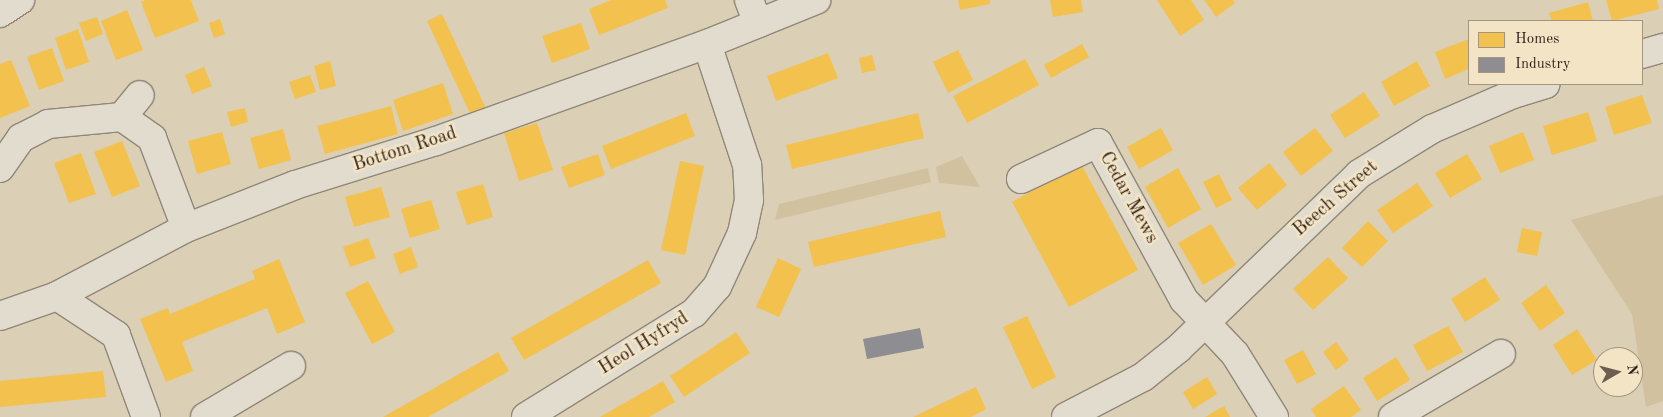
<!DOCTYPE html>
<html>
<head>
<meta charset="utf-8">
<style>
	body { margin:0 }
	#map { position:relative; width:1663px; height:417px; overflow:hidden; background:#dbcfb5; font-family:"Old Standard TT",serif }
	div>[style] { position:absolute }
	[style*='--x'] { left:calc(var(--x)*1px); top:calc(var(--y)*1px); width:calc(var(--w)*1px); rotate:calc(var(--a)*1deg) }
	.green>* { inset:0; background:#d2c19f }
	.homes>* { inset:0; background:#f2c14e }
	.industry>* { inset:0; background:#8d8d92 }
	.roads { filter:drop-shadow(1px 0 #908778) drop-shadow(-1px 0 #908778) drop-shadow(0 1px #908778) drop-shadow(0 -1px #908778) }
	.street>* { height:28px; margin:-14px; padding:0 14px; transform-origin:14px; border-radius:14px; background:#e2dcce }
	.secondary>* { height:28px; margin:-14px; padding:0 14px; transform-origin:14px; border-radius:14px; background:#e2dcce }
	span { translate:-50% -50%; white-space:nowrap; text-align:center; line-height:1.15; -webkit-text-stroke:5px #f2e4c4; paint-order:stroke }
	.street-label { font-size:19px; color:#2f1f18 }
	.legend { position:absolute; left:1468px; top:20px; width:175px; height:65px; box-sizing:border-box; background:#f2e4c4; border:1px solid #a4957f; margin:0; padding:6px 9px; list-style:none; font-size:15px; color:#2f1f18 }
	.legend li { display:flex; align-items:center; gap:10px; height:25px }
	.legend b { width:25px; border:1px solid #a4957f }
	.north { position:absolute; left:1593px; top:347px; width:50px; height:50px; box-sizing:border-box; background:#f2e4c4; border:1px solid #a4957f; border-radius:50%; rotate:82deg; font-size:14px; font-weight:700; line-height:20px; text-align:center; color:#2f1f18 }
	.north::after { content:''; display:block; margin:auto; width:18px; height:22px; background:#6b5d4f; clip-path:polygon(50% 0,100% 100%,50% 72%,0 100%) }
</style>
</head>
<body>
<div id="map">
	<div class="green">
		<i style="clip-path:polygon(962px 156px,980px 187px,939px 183px,936px 167px)"></i>
		<i style="clip-path:polygon(928px 168px,931px 182px,775px 220px,779px 204px)"></i>
		<i style="clip-path:polygon(1663px 195px,1663px 401px,1646px 407px,1632px 314px,1571px 220px)"></i>
	</div>
	<div class="homes">
		<i style="clip-path:polygon(145px 0,191px 0,199px 21px,155px 38px,141px 2px)"></i>
		<i style="clip-path:polygon(611px 0,665px 0,668px 8px,599px 35px,589px 9px)"></i>
		<i style="clip-path:polygon(958px 0,990px 0,990px 4px,960px 10px)"></i>
		<i style="clip-path:polygon(1050px 0,1081px 0,1083px 12px,1053px 17px)"></i>
		<i style="clip-path:polygon(1157px 0,1191px 0,1204px 20px,1180px 36px)"></i>
		<i style="clip-path:polygon(1204px 0,1233px 0,1235px 3px,1216px 17px)"></i>
		<i style="clip-path:polygon(1606px 0,1657px 0,1659px 9px,1612px 21px)"></i>
		<i style="clip-path:polygon(1588px 2px,1593px 21px,1552px 21px,1549px 13px)"></i>
		<i style="clip-path:polygon(127px 10px,143px 50px,116px 60px,101px 21px)"></i>
		<i style="clip-path:polygon(442px 14px,489px 115px,474px 122px,427px 21px)"></i>
		<i style="clip-path:polygon(97px 17px,103px 34px,86px 41px,79px 23px)"></i>
		<i style="clip-path:polygon(220px 19px,225px 34px,214px 38px,209px 23px)"></i>
		<i style="clip-path:polygon(581px 23px,590px 49px,552px 63px,542px 36px)"></i>
		<i style="clip-path:polygon(78px 29px,89px 62px,66px 70px,55px 38px)"></i>
		<i style="clip-path:polygon(1469px 39px,1469px 69px,1445px 79px,1435px 52px)"></i>
		<i style="clip-path:polygon(1082px 44px,1089px 57px,1051px 78px,1044px 65px)"></i>
		<i style="clip-path:polygon(52px 48px,64px 81px,39px 90px,27px 57px)"></i>
		<i style="clip-path:polygon(958px 50px,973px 80px,948px 93px,933px 62px)"></i>
		<i style="clip-path:polygon(828px 53px,838px 78px,776px 101px,767px 76px)"></i>
		<i style="clip-path:polygon(872px 55px,876px 70px,862px 73px,859px 58px)"></i>
		<i style="clip-path:polygon(1025px 59px,1039px 85px,967px 123px,953px 96px)"></i>
		<i style="clip-path:polygon(11px 60px,30px 106px,0 118px,0 64px)"></i>
		<i style="clip-path:polygon(330px 61px,336px 86px,320px 90px,314px 66px)"></i>
		<i style="clip-path:polygon(1417px 61px,1430px 86px,1394px 106px,1381px 82px)"></i>
		<i style="clip-path:polygon(204px 67px,212px 86px,192px 94px,185px 75px)"></i>
		<i style="clip-path:polygon(310px 75px,316px 92px,295px 99px,289px 82px)"></i>
		<i style="clip-path:polygon(443px 83px,453px 114px,403px 131px,393px 100px)"></i>
		<i style="clip-path:polygon(1364px 92px,1380px 116px,1345px 138px,1330px 115px)"></i>
		<i style="clip-path:polygon(1642px 95px,1652px 123px,1614px 135px,1605px 107px)"></i>
		<i style="clip-path:polygon(391px 106px,398px 134px,325px 154px,317px 126px)"></i>
		<i style="clip-path:polygon(245px 108px,248px 122px,231px 127px,227px 112px)"></i>
		<i style="clip-path:polygon(1588px 112px,1597px 141px,1552px 155px,1543px 126px)"></i>
		<i style="clip-path:polygon(686px 113px,695px 136px,611px 169px,602px 146px)"></i>
		<i style="clip-path:polygon(918px 113px,924px 138px,792px 169px,786px 145px)"></i>
		<i style="clip-path:polygon(537px 123px,553px 170px,519px 181px,504px 133px)"></i>
		<i style="clip-path:polygon(1161px 128px,1173px 150px,1139px 169px,1127px 147px)"></i>
		<i style="clip-path:polygon(1315px 128px,1333px 151px,1301px 176px,1283px 152px)"></i>
		<i style="clip-path:polygon(283px 129px,291px 160px,259px 169px,250px 138px)"></i>
		<i style="clip-path:polygon(222px 132px,231px 164px,197px 174px,188px 141px)"></i>
		<i style="clip-path:polygon(1523px 132px,1534px 160px,1500px 173px,1489px 146px)"></i>
		<i style="clip-path:polygon(122px 141px,140px 186px,112px 197px,94px 152px)"></i>
		<i style="clip-path:polygon(81px 153px,96px 194px,69px 203px,54px 163px)"></i>
		<i style="clip-path:polygon(598px 154px,605px 175px,569px 188px,561px 167px)"></i>
		<i style="clip-path:polygon(1467px 154px,1482px 179px,1450px 198px,1435px 173px)"></i>
		<i style="clip-path:polygon(680px 161px,704px 166px,685px 255px,661px 250px)"></i>
		<i style="clip-path:polygon(1269px 163px,1287px 185px,1257px 210px,1238px 188px)"></i>
		<i style="clip-path:polygon(1081px 164px,1138px 270px,1069px 307px,1012px 202px)"></i>
		<i style="clip-path:polygon(1178px 168px,1201px 209px,1168px 228px,1145px 187px)"></i>
		<i style="clip-path:polygon(1219px 174px,1232px 200px,1216px 208px,1203px 182px)"></i>
		<i style="clip-path:polygon(1417px 183px,1433px 206px,1393px 233px,1377px 210px)"></i>
		<i style="clip-path:polygon(483px 184px,493px 217px,467px 225px,456px 192px)"></i>
		<i style="clip-path:polygon(381px 187px,390px 217px,354px 227px,345px 197px)"></i>
		<i style="clip-path:polygon(431px 200px,440px 229px,410px 238px,401px 209px)"></i>
		<i style="clip-path:polygon(940px 211px,946px 237px,814px 267px,808px 242px)"></i>
		<i style="clip-path:polygon(1368px 221px,1388px 241px,1362px 267px,1342px 248px)"></i>
		<i style="clip-path:polygon(1211px 224px,1236px 265px,1203px 285px,1178px 243px)"></i>
		<i style="clip-path:polygon(1522px 228px,1542px 232px,1537px 256px,1517px 252px)"></i>
		<i style="clip-path:polygon(368px 238px,376px 258px,350px 267px,343px 247px)"></i>
		<i style="clip-path:polygon(411px 247px,418px 267px,400px 274px,393px 254px)"></i>
		<i style="clip-path:polygon(1328px 257px,1348px 278px,1313px 310px,1293px 289px)"></i>
		<i style="clip-path:polygon(778px 258px,801px 269px,779px 317px,756px 307px)"></i>
		<i style="clip-path:polygon(279px 259px,305px 322px,277px 334px,267px 308px,182px 342px,193px 371px,166px 382px,140px 319px,168px 308px,170px 314px,255px 279px,252px 271px)"></i>
		<i style="clip-path:polygon(648px 260px,661px 283px,524px 360px,511px 338px)"></i>
		<i style="clip-path:polygon(1485px 277px,1500px 300px,1465px 322px,1451px 299px)"></i>
		<i style="clip-path:polygon(368px 281px,395px 332px,372px 344px,345px 293px)"></i>
		<i style="clip-path:polygon(1546px 285px,1565px 313px,1540px 331px,1521px 303px)"></i>
		<i style="clip-path:polygon(1027px 316px,1056px 377px,1032px 389px,1003px 327px)"></i>
		<i style="clip-path:polygon(1448px 326px,1463px 352px,1427px 371px,1413px 345px)"></i>
		<i style="clip-path:polygon(1577px 329px,1597px 360px,1572px 375px,1553px 345px)"></i>
		<i style="clip-path:polygon(736px 332px,750px 353px,684px 397px,670px 376px)"></i>
		<i style="clip-path:polygon(1336px 342px,1349px 360px,1336px 370px,1323px 352px)"></i>
		<i style="clip-path:polygon(1303px 350px,1316px 374px,1297px 384px,1284px 360px)"></i>
		<i style="clip-path:polygon(498px 352px,509px 371px,428px 417px,383px 417px)"></i>
		<i style="clip-path:polygon(1396px 357px,1410px 380px,1377px 401px,1363px 378px)"></i>
		<i style="clip-path:polygon(103px 371px,106px 397px,0 407px,0 381px)"></i>
		<i style="clip-path:polygon(1207px 377px,1217px 394px,1193px 409px,1183px 392px)"></i>
		<i style="clip-path:polygon(663px 381px,675px 402px,649px 417px,600px 417px)"></i>
		<i style="clip-path:polygon(1344px 386px,1361px 410px,1351px 417px,1316px 417px,1311px 409px)"></i>
		<i style="clip-path:polygon(976px 387px,986px 409px,971px 417px,913px 417px)"></i>
		<i style="clip-path:polygon(1224px 406px,1230px 417px,1205px 417px)"></i>
	</div>
	<div class="industry">
		<i style="clip-path:polygon(920px 328px,924px 348px,867px 359px,863px 339px)"></i>
	</div>
	<div class="roads">
		<div class="street">
			<i style="--x:749;--y:0;--w:25;--a:69"></i>
			<i style="--x:1642;--y:54;--w:22;--a:-16"></i>
			<i style="--x:122;--y:117;--w:28;--a:-51"></i>
			<i style="--x:0;--y:168;--w:37;--a:-55"></i>
			<i style="--x:21;--y:138;--w:30;--a:-27"></i>
			<i style="--x:48;--y:124;--w:74;--a:-5.4"></i>
			<i style="--x:122;--y:117;--w:37;--a:35"></i>
			<i style="--x:152;--y:138;--w:96;--a:69.3"></i>
			<i style="--x:1021;--y:179;--w:85;--a:-25.1"></i>
			<i style="--x:1098;--y:143;--w:179;--a:61.3"></i>
			<i style="--x:1184;--y:300;--w:74;--a:46.6"></i>
			<i style="--x:1235;--y:354;--w:74;--a:58.2"></i>
			<i style="--x:57;--y:296;--w:71;--a:33.5"></i>
			<i style="--x:116;--y:335;--w:87;--a:69.9"></i>
			<i style="--x:0;--y:316;--w:60;--a:-19.3"></i>
			<i style="--x:57;--y:296;--w:146;--a:-27.8"></i>
			<i style="--x:186;--y:228;--w:117;--a:-21.5"></i>
			<i style="--x:295;--y:185;--w:148;--a:-17.3"></i>
			<i style="--x:436;--y:141;--w:288;--a:-19.7"></i>
			<i style="--x:707;--y:44;--w:118;--a:-22"></i>
			<i style="--x:205;--y:417;--w:100;--a:-30.7"></i>
			<i style="--x:526;--y:417;--w:198;--a:-31.8"></i>
			<i style="--x:694;--y:313;--w:35;--a:-49"></i>
			<i style="--x:717;--y:287;--w:60;--a:-65.2"></i>
			<i style="--x:742;--y:233;--w:34;--a:-78"></i>
			<i style="--x:749;--y:200;--w:35;--a:-93"></i>
			<i style="--x:747;--y:165;--w:127;--a:-108.3"></i>
			<i style="--x:1066;--y:417;--w:87;--a:-27.5"></i>
			<i style="--x:1143;--y:377;--w:45;--a:-38.7"></i>
			<i style="--x:1178;--y:349;--w:252;--a:-44"></i>
			<i style="--x:1359;--y:174;--w:86;--a:-31.7"></i>
			<i style="--x:1432;--y:129;--w:88;--a:-23.4"></i>
			<i style="--x:1513;--y:94;--w:34;--a:-17"></i>
			<i style="--x:1393;--y:417;--w:125;--a:-30.3"></i>
		</div>
		<div class="secondary">
			<i style="--x:0;--y:13;--w:24;--a:-33"></i>
		</div>
	</div>
	<div class="street-label">
		<span style="left:405px;top:150px;rotate:-18deg">Bottom Road</span>
		<span style="left:1128px;top:198px;rotate:61deg">Cedar Mews</span>
		<span style="left:1336px;top:199px;rotate:-41deg">Beech Street</span>
		<span style="left:644px;top:344px;rotate:-32deg">Heol Hyfryd</span>
	</div>
	<ul class="legend">
	<li><b style="height:14px;background:#f2c14e"></b>Homes</li>
	<li><b style="height:14px;background:#8d8d92"></b>Industry</li>
	</ul>
	<div class="north">N</div>
</div>
</body>
</html>
